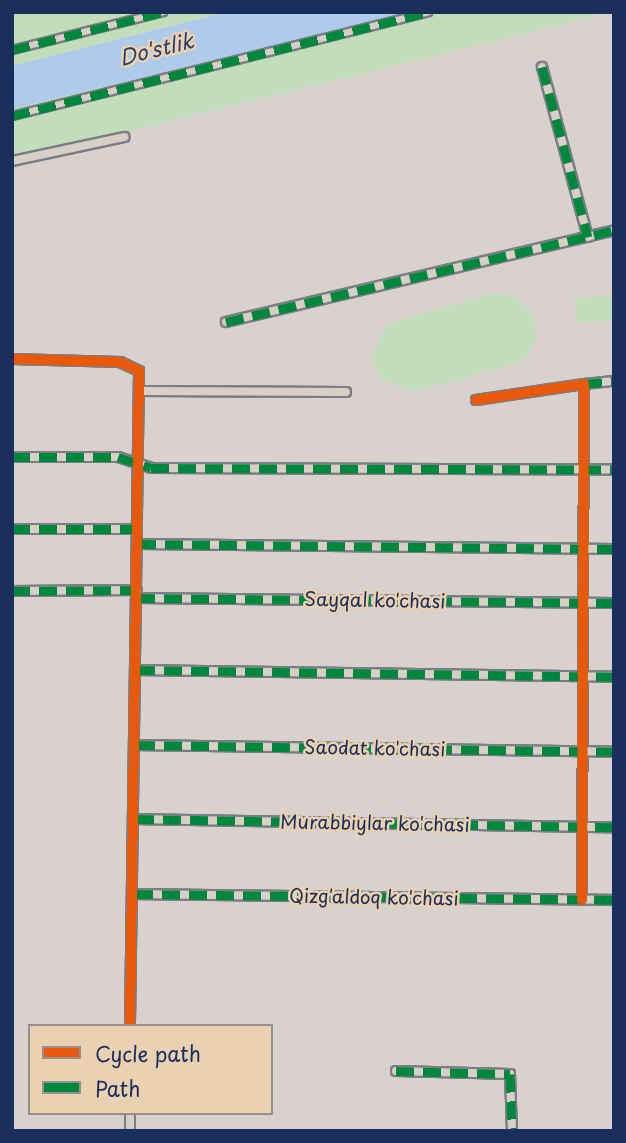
<!DOCTYPE html>
<html>
<head>
<meta charset="utf-8">
<style>
	body { margin:0 }
	#map { position:relative; width:626px; height:1143px; overflow:hidden; background:#d8d1ce; font-family:"Playpen Sans",sans-serif }
	div>[style] { position:absolute }
	[style*='--x'] { left:calc(var(--x)*1px); top:calc(var(--y)*1px); width:calc(var(--w)*1px); rotate:calc(var(--a)*1deg) }
	.green>* { inset:0; background:#c1ddba }
	.water>* { inset:0; background:#aecbeb }
	.roads { filter:drop-shadow(2px 0 #7c7d84) drop-shadow(-2px 0 #7c7d84) drop-shadow(0 2px #7c7d84) drop-shadow(0 -2px #7c7d84) }
	.pedestrian>* { height:6px; margin:-3px; padding:0 3px; transform-origin:3px; border-radius:3px; background:#d8cfc6 }
	.minor>* { height:8px; margin:-4px; padding:0 4px; transform-origin:4px; border-radius:4px; background:#d8cfc6 }
	.quiet>* { height:9px; margin-top:-4.5px; transform-origin:0; background:repeating-linear-gradient(90deg,#00873e 0 18px,transparent 0 27px) }
	.cycleway>* { height:10px; margin:-5px; padding:0 5px; transform-origin:5px; border-radius:5px; background:#e8590c }
	span { translate:-50% -50%; white-space:nowrap; text-align:center; line-height:1.15; -webkit-text-stroke:5px #ead1b2; paint-order:stroke }
	.street-label { font-size:19px; color:#1b2f5e }
	.water-label { font-size:21px; color:#283e6d; font-style:italic }
	.frame { position:absolute; inset:0; border:14px solid #1b2f5e; pointer-events:none }
	.legend { position:absolute; left:28px; top:1024px; width:245px; height:91px; box-sizing:border-box; background:#ead1b2; border:2px solid #979090; margin:0; padding:9px 12px; list-style:none; font-size:21px; color:#1b2f5e }
	.legend li { display:flex; align-items:center; gap:14px; height:35px }
	.legend b { width:35px; border:2px solid #979090 }
</style>
</head>
<body>
<div id="map">
	<div class="green">
		<i style="clip-path:polygon(12px 12px,611px 12px,12px 160px)"></i>
		<i style="clip-path:polygon(495px 293px,518px 298px,534px 317px,536px 341px,523px 361px,414px 392px,381px 379px,372px 357px,386px 324px)"></i>
		<i style="clip-path:polygon(614px 295px,614px 320px,577px 323px,575px 298px)"></i>
	</div>
	<div class="water">
		<i style="clip-path:polygon(227px 12px,413px 12px,12px 109px,12px 66px)"></i>
	</div>
	<div class="roads">
		<div class="pedestrian">
			<i style="--x:12;--y:50;--w:156;--a:-14.1"></i>
			<i style="--x:12;--y:116;--w:429;--a:-14"></i>
		</div>
		<div class="minor">
			<i style="--x:542;--y:67;--w:176;--a:74.9"></i>
			<i style="--x:12;--y:161;--w:115;--a:-12.1"></i>
			<i style="--x:226;--y:322;--w:399;--a:-13.3"></i>
			<i style="--x:12;--y:359;--w:108;--a:1.6"></i>
			<i style="--x:120;--y:362;--w:21;--a:25"></i>
			<i style="--x:139;--y:371;--w:655;--a:90.79"></i>
			<i style="--x:584;--y:384;--w:30;--a:-6"></i>
			<i style="--x:142;--y:391;--w:204;--a:0.3"></i>
			<i style="--x:476;--y:400;--w:109;--a:-8.4"></i>
			<i style="--x:584;--y:384;--w:516;--a:90.22"></i>
			<i style="--x:12;--y:457;--w:106;--a:0"></i>
			<i style="--x:118;--y:457;--w:35;--a:18"></i>
			<i style="--x:151;--y:468;--w:463;--a:0.2"></i>
			<i style="--x:12;--y:529;--w:124;--a:0"></i>
			<i style="--x:138;--y:544;--w:476;--a:0.6"></i>
			<i style="--x:12;--y:591;--w:125;--a:-0.5"></i>
			<i style="--x:137;--y:598;--w:477;--a:0.6"></i>
			<i style="--x:137;--y:670;--w:477;--a:0.8"></i>
			<i style="--x:137;--y:745;--w:477;--a:0.8"></i>
			<i style="--x:136;--y:819;--w:478;--a:1"></i>
			<i style="--x:135;--y:894;--w:479;--a:0.7"></i>
			<i style="--x:396;--y:1071;--w:114;--a:1.5"></i>
			<i style="--x:510;--y:1074;--w:57;--a:88"></i>
			<i style="--x:130;--y:1131;--w:18;--a:-90"></i>
		</div>
	</div>
	<div class="quiet">
		<i style="--x:12;--y:50;--w:156;--a:-14.1"></i>
		<i style="--x:542;--y:67;--w:176;--a:74.9"></i>
		<i style="--x:12;--y:116;--w:429;--a:-14"></i>
		<i style="--x:226;--y:322;--w:399;--a:-13.3"></i>
		<i style="--x:584;--y:384;--w:30;--a:-6"></i>
		<i style="--x:12;--y:457;--w:106;--a:0"></i>
		<i style="--x:118;--y:457;--w:35;--a:18"></i>
		<i style="--x:151;--y:468;--w:463;--a:0.2"></i>
		<i style="--x:12;--y:529;--w:124;--a:0"></i>
		<i style="--x:138;--y:544;--w:476;--a:0.6"></i>
		<i style="--x:12;--y:591;--w:125;--a:-0.5"></i>
		<i style="--x:137;--y:598;--w:477;--a:0.6"></i>
		<i style="--x:137;--y:670;--w:477;--a:0.8"></i>
		<i style="--x:137;--y:745;--w:477;--a:0.8"></i>
		<i style="--x:136;--y:819;--w:478;--a:1"></i>
		<i style="--x:135;--y:894;--w:479;--a:0.7"></i>
		<i style="--x:396;--y:1071;--w:114;--a:1.5"></i>
		<i style="--x:510;--y:1074;--w:57;--a:88"></i>
	</div>
	<div class="cycleway">
		<i style="--x:12;--y:359;--w:108;--a:1.6"></i>
		<i style="--x:120;--y:362;--w:21;--a:25"></i>
		<i style="--x:139;--y:371;--w:655;--a:90.79"></i>
		<i style="--x:476;--y:400;--w:109;--a:-8.4"></i>
		<i style="--x:584;--y:384;--w:516;--a:90.22"></i>
	</div>
	<div class="street-label">
		<span style="left:375px;top:600px;rotate:1deg">Sayqal ko'chasi</span>
		<span style="left:375px;top:748px;rotate:1deg">Saodat ko'chasi</span>
		<span style="left:375px;top:823px;rotate:1deg">Murabbiylar ko'chasi</span>
		<span style="left:374px;top:897px;rotate:1deg">Qizg'aldoq ko'chasi</span>
	</div>
	<div class="water-label">
		<span style="left:156px;top:48px;rotate:-14deg">Do'stlik</span>
	</div>
	<div class="frame"></div>
	<ul class="legend">
	<li><b style="height:9px;background:#e8590c"></b>Cycle path</li>
	<li><b style="height:9px;background:#00873e"></b>Path</li>
	</ul>
</div>
</body>
</html>
